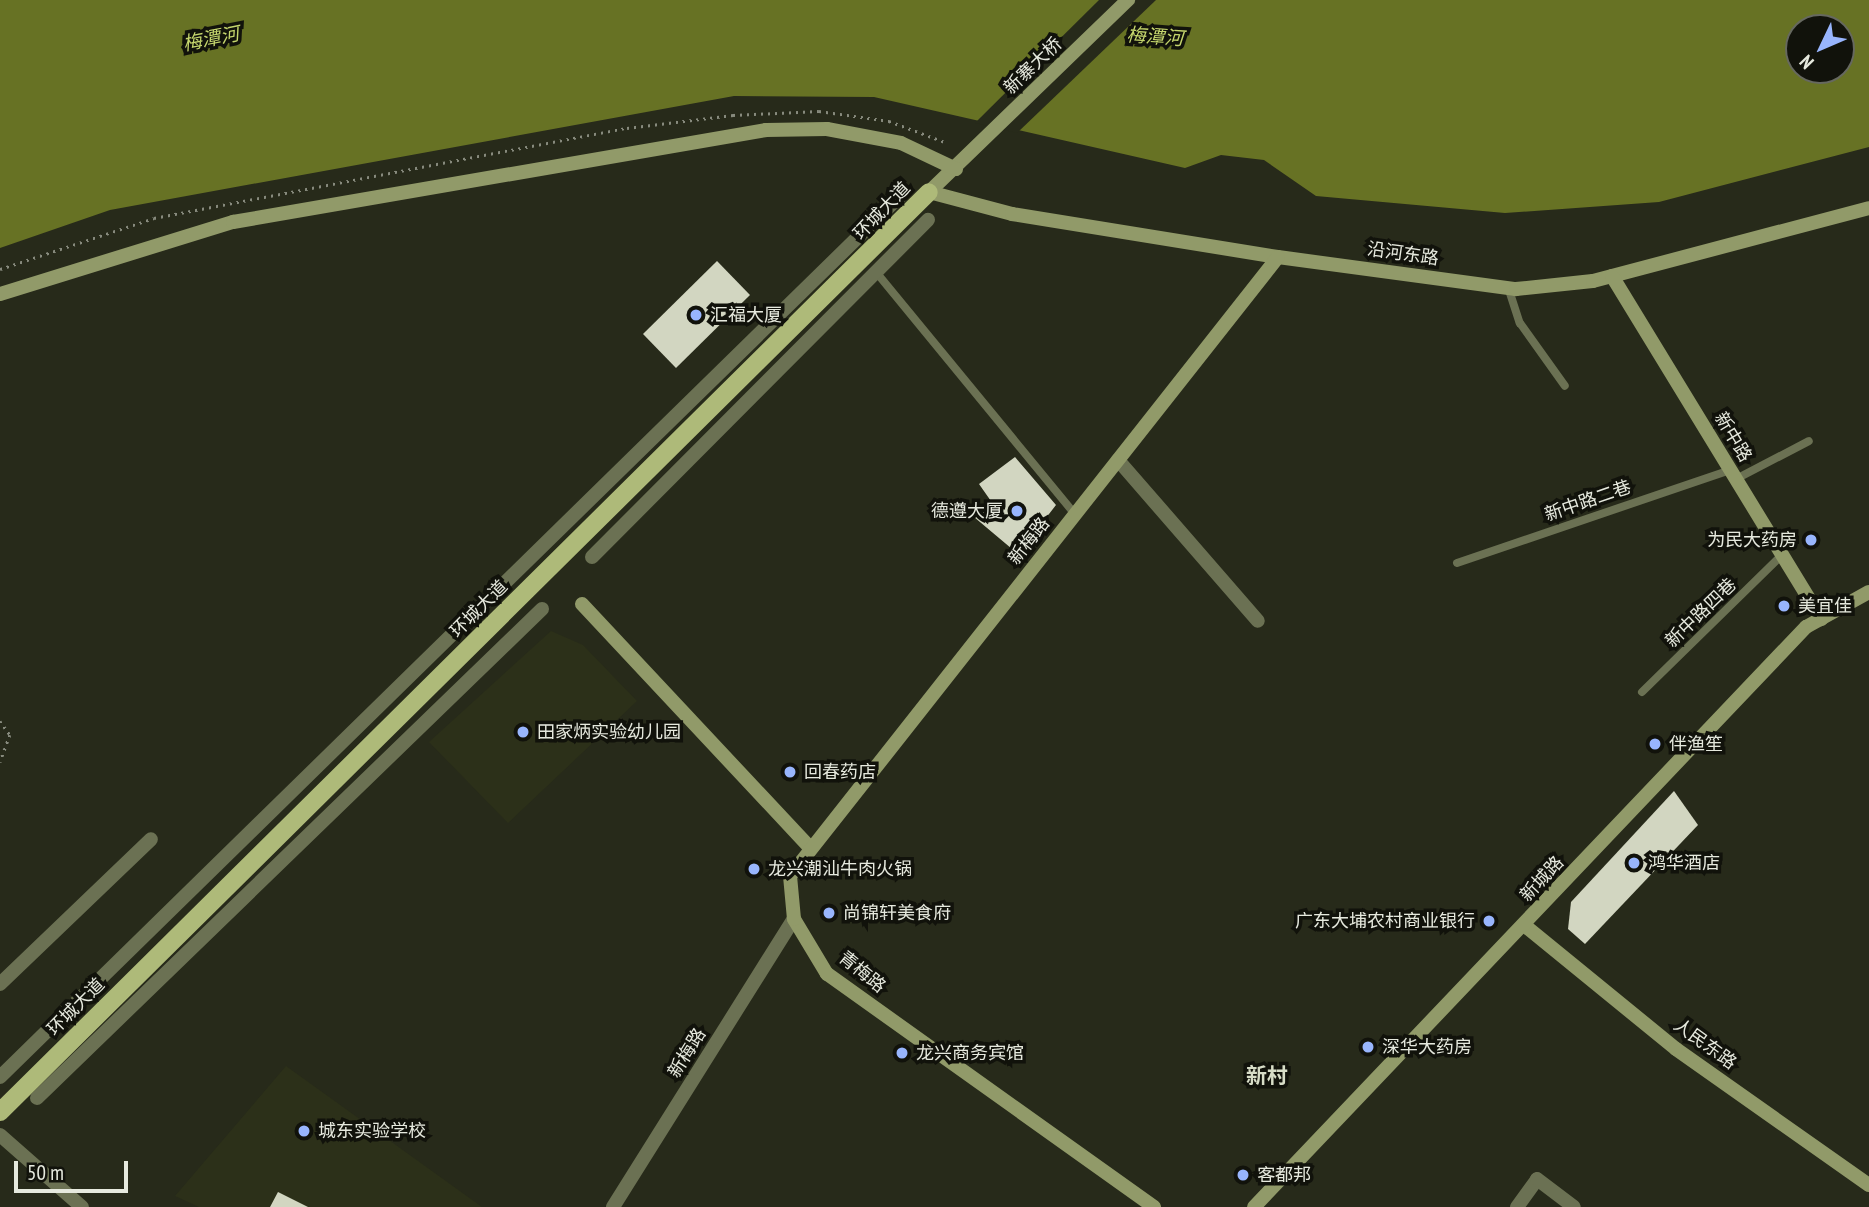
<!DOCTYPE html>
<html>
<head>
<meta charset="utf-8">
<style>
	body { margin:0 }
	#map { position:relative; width:1869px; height:1207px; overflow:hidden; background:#272a1a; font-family:"PT Sans Narrow","Noto Sans SC",sans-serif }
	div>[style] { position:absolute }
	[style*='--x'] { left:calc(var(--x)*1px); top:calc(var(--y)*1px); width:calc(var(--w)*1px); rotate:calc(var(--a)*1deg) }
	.built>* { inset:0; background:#2c3019 }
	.water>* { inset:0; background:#677224 }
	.pier>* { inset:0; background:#272a1a }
	.building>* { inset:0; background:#d2d6c1 }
	.path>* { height:2.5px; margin-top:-1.25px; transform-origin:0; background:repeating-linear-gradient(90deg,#878a7d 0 2px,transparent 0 7px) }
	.lane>* { height:8px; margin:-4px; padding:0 4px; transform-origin:4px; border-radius:4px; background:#6b7153 }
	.street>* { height:14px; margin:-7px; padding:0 7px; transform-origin:7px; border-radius:7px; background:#6b7153 }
	.secondary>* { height:14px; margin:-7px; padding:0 7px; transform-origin:7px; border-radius:7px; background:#919a69 }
	.primary>* { height:18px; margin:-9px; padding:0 9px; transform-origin:9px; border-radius:9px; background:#aeba79 }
	.dots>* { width:19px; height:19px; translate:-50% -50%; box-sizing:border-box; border:4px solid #11120b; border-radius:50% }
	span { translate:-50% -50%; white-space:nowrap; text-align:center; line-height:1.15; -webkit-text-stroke:7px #11120b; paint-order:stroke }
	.street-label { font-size:18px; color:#e6e9de }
	.poi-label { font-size:18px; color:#e6e9de }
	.left { translate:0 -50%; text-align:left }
	.right { translate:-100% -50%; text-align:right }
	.water-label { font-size:19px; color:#c5d66d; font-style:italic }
	.quarter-label { font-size:21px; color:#d7dcc7; font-weight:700 }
	.north { position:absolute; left:1785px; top:14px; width:70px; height:70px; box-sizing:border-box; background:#11120b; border:2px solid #66685f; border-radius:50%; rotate:226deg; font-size:19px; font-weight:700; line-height:28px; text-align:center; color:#e6e9de }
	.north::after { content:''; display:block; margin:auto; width:24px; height:32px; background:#98b5fd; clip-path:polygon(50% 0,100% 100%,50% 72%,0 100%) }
	.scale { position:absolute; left:14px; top:1161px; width:114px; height:32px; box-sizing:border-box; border:4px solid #e6e9de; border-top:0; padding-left:9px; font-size:21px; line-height:24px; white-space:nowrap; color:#e6e9de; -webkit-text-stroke:5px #11120b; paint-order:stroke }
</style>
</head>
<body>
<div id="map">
	<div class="built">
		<i style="clip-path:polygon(551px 631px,583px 645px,637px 701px,508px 823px,429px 742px)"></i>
		<i style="clip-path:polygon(286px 1066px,482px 1207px,199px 1207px,175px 1196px)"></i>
	</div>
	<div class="water">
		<i style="clip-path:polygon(evenodd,0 0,1869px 0,1869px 147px,1659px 202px,1505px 213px,1316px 196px,1264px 160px,1221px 155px,1185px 168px,874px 97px,734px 96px,110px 210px,0 248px,0 0,1799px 28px,1841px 28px,1841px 70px,1799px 70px,1799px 28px)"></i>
	</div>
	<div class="pier">
		<i style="clip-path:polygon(1099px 0,1156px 0,1017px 133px,975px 123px)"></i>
	</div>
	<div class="building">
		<i style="clip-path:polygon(717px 261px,750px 295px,676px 368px,643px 334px)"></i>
		<i style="clip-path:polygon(1015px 457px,1056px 505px,1018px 554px,974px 517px,993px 504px,979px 484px)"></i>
		<i style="clip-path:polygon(1674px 791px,1698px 825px,1585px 944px,1568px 929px,1571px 902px)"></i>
		<i style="clip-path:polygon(278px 1192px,308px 1207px,270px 1207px)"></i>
	</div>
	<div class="path">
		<i style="--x:0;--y:269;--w:162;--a:-18.3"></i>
		<i style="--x:154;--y:218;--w:481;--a:-10.8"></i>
		<i style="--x:627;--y:128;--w:107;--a:-7"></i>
		<i style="--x:733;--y:115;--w:86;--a:-2.7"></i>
		<i style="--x:819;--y:111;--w:71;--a:8.1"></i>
		<i style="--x:889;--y:121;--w:60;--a:20.6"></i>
		<i style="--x:0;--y:721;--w:17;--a:54"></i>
		<i style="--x:10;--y:735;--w:29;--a:110"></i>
	</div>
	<div class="lane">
		<i style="--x:876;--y:272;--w:313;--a:50.6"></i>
		<i style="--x:1508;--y:287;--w:38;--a:72"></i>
		<i style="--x:1520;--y:323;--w:77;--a:54.5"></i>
		<i style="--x:1736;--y:479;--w:82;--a:-27.5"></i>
		<i style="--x:1457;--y:563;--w:288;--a:-18.8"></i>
		<i style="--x:1642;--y:692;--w:196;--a:-44.4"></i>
	</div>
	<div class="street">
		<i style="--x:1118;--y:460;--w:213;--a:49"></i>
		<i style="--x:592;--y:557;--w:476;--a:-45.1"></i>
		<i style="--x:0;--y:984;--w:209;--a:-43.8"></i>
		<i style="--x:0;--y:1077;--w:1259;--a:-44.39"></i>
		<i style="--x:37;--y:1098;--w:703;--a:-44.08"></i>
		<i style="--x:0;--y:1135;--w:109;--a:41.3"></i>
		<i style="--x:613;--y:1207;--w:340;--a:-57.9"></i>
		<i style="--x:1517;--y:1207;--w:34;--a:-54"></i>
		<i style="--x:1537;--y:1179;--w:46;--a:37.1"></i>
	</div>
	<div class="secondary">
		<i style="--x:929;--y:192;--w:86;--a:14.8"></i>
		<i style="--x:1012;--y:214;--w:269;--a:9.2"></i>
		<i style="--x:1278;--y:257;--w:240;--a:7.7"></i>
		<i style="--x:1516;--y:289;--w:77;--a:-5.9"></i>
		<i style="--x:1593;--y:281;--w:285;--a:-14.8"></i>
		<i style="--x:929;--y:192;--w:277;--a:-44"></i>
		<i style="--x:1612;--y:276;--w:402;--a:58.6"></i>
		<i style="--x:0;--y:294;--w:244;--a:-17.2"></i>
		<i style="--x:233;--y:222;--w:541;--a:-9.79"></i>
		<i style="--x:766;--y:130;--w:61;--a:-0.9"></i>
		<i style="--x:827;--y:129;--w:75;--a:10.7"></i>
		<i style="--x:901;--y:143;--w:61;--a:25.3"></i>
		<i style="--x:582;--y:604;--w:335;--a:46.9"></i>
		<i style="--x:1524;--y:925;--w:196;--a:39.2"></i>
		<i style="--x:1676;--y:1049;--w:236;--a:35.2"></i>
		<i style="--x:1154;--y:1207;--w:402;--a:-144.5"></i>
		<i style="--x:827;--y:974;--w:64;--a:-121"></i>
		<i style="--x:794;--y:919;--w:43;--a:-95.3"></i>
		<i style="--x:790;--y:876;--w:788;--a:-51.75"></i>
		<i style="--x:1254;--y:1207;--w:801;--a:-46.42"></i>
		<i style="--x:1806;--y:627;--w:72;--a:-29.1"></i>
	</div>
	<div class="primary">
		<i style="--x:0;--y:1112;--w:1307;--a:-44.72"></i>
	</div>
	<div class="dots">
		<i style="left:696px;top:315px;background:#98b5fd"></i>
		<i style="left:1017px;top:511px;background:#98b5fd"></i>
		<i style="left:1811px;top:540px;background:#98b5fd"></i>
		<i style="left:1784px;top:606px;background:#98b5fd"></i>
		<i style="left:523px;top:732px;background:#98b5fd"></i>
		<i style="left:1655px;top:744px;background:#98b5fd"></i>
		<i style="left:790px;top:772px;background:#98b5fd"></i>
		<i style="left:1634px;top:863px;background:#98b5fd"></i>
		<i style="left:754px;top:869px;background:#98b5fd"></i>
		<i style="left:829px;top:913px;background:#98b5fd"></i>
		<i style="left:1489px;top:921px;background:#98b5fd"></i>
		<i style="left:1368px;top:1047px;background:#98b5fd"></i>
		<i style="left:902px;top:1053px;background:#98b5fd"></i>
		<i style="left:304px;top:1131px;background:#98b5fd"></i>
		<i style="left:1243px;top:1175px;background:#98b5fd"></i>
	</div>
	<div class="street-label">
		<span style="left:1033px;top:66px;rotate:-44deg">新寨大桥</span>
		<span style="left:882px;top:211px;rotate:-46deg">环城大道</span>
		<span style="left:1403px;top:254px;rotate:8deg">沿河东路</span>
		<span style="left:1733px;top:437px;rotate:59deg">新中路</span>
		<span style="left:1588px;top:501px;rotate:-19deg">新中路二巷</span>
		<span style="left:1029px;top:541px;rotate:-52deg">新梅路</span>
		<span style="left:479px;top:609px;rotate:-45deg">环城大道</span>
		<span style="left:1701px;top:613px;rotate:-44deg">新中路四巷</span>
		<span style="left:1542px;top:879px;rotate:-47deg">新城路</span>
		<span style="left:862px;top:972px;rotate:39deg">青梅路</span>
		<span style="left:76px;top:1007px;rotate:-45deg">环城大道</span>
		<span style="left:1705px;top:1044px;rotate:36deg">人民东路</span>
		<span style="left:687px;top:1053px;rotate:-58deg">新梅路</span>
	</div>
	<div class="poi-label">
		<span class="left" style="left:710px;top:315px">汇福大厦</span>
		<span class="right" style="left:1003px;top:511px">德遵大厦</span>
		<span class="right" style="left:1797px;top:540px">为民大药房</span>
		<span class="left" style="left:1798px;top:606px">美宜佳</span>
		<span class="left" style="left:537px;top:732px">田家炳实验幼儿园</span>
		<span class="left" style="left:1669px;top:744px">伴渔笙</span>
		<span class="left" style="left:804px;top:772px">回春药店</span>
		<span class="left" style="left:1648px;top:863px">鸿华酒店</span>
		<span class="left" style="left:768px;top:869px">龙兴潮汕牛肉火锅</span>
		<span class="left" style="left:843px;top:913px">尚锦轩美食府</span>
		<span class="right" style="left:1475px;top:921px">广东大埔农村商业银行</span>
		<span class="left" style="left:1382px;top:1047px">深华大药房</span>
		<span class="left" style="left:916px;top:1053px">龙兴商务宾馆</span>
		<span class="left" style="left:318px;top:1131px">城东实验学校</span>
		<span class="left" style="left:1257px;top:1175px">客都邦</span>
	</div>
	<div class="water-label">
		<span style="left:1155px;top:37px;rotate:4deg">梅潭河</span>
		<span style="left:211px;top:39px;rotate:-11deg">梅潭河</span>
	</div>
	<div class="quarter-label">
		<span style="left:1267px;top:1076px">新村</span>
	</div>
	<div class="north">N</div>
	<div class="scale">50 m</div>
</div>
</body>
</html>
